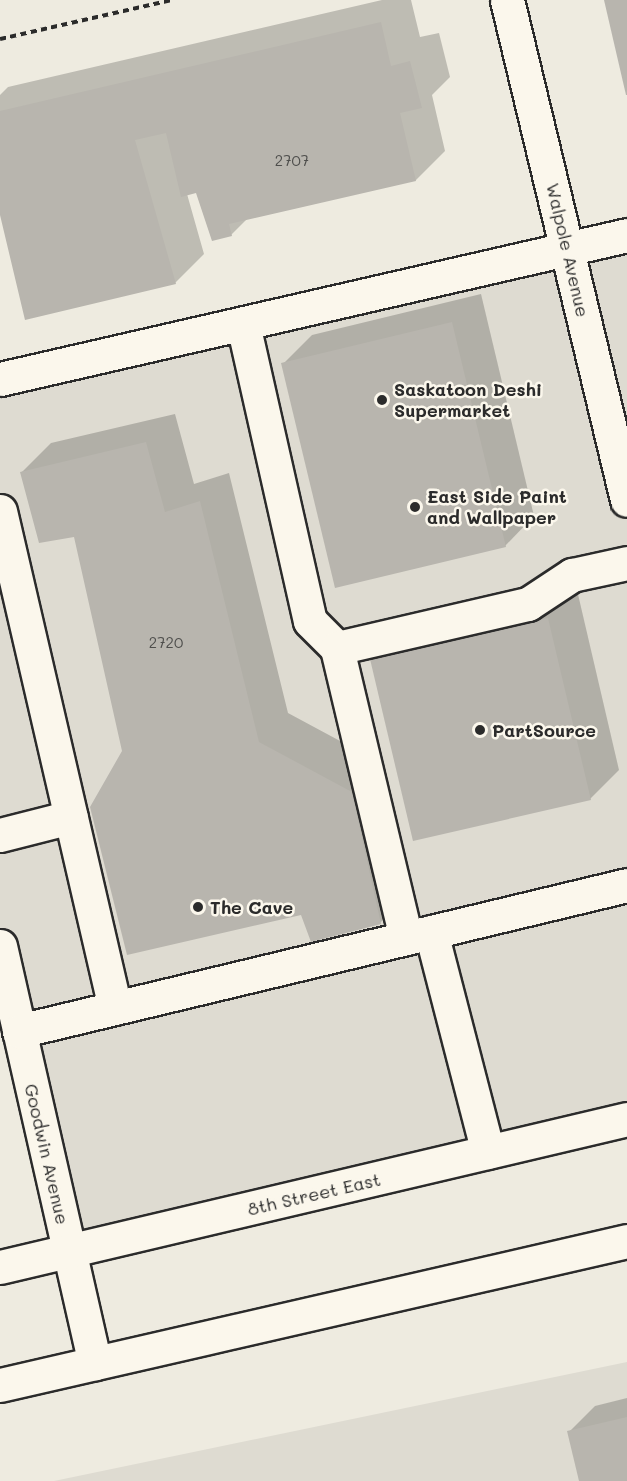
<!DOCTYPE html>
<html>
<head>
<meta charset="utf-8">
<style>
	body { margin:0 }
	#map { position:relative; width:627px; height:1481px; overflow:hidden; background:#eeebe0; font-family:Mali,sans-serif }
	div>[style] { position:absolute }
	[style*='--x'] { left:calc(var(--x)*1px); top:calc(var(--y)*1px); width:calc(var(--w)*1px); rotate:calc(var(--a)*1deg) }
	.built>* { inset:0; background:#dedbd1 }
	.shadow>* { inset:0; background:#0003 }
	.building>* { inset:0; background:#b8b5ae }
	.path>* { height:4px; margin-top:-2px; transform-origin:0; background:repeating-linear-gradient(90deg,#2b2b2b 0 6px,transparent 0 10.5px) }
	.roads { filter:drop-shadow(2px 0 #2b2b2b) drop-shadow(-2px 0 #2b2b2b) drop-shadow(0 2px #2b2b2b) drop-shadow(0 -2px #2b2b2b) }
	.minor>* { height:33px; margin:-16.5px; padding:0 16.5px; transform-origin:16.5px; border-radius:16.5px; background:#fbf7ec }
	.major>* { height:33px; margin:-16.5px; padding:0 16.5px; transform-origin:16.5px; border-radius:16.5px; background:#fbf7ec }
	.dots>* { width:16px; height:16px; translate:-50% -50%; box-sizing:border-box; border:3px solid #fbf7ec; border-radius:50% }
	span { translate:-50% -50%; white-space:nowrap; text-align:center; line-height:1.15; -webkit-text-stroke:5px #fbf7ec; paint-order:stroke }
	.number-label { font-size:15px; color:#4e4e4c }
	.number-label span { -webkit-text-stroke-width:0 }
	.street-label { font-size:18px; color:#2b2b2b }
	.poi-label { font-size:18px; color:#2b2b2b; font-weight:700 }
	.left { translate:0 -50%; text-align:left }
</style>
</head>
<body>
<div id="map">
	<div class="built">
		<i style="clip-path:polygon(627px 235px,627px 1119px,70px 1252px,0 942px,0 379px)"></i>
		<i style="clip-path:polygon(627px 1362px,627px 1481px,54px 1481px)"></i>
	</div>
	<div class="shadow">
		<i style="clip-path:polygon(382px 0,411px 0,420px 37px,439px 33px,450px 77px,432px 95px,445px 151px,416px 180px,247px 219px,231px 235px,197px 192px,187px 194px,204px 254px,175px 283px,0 208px,0 95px,8px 87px)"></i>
		<i style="clip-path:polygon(481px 294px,534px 516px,505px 546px,283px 364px,312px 335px)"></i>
		<i style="clip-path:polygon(175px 414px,194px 484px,229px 473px,288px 713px,381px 763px,409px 893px,380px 923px,302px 914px,124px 751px,75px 535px,22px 472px,51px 443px)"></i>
		<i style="clip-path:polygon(577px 590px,619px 770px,590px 799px,371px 659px,400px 630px)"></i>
		<i style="clip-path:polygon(627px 1398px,627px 1481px,580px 1481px,569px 1432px,595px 1406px)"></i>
	</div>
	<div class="building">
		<i style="clip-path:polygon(604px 0,627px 0,627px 95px,626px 95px)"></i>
		<i style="clip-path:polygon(381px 22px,391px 66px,410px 61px,422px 108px,400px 113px,416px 181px,229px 224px,232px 236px,212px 241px,196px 193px,181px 197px,166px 133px,135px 140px,176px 284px,25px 320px,0 215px,0 111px)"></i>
		<i style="clip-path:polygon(452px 322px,506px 547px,335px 588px,281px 363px)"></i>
		<i style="clip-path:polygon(146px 442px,165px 512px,200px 501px,259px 742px,352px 792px,381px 924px,311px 942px,301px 915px,127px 955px,90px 807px,122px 751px,74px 537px,39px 543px,20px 472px)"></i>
		<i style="clip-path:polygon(548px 618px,591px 800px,413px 841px,370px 659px)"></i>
		<i style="clip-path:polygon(627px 1417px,627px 1481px,579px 1481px,567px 1431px)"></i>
	</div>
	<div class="path">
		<i style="--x:0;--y:39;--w:176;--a:-12.8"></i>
	</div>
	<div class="roads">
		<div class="minor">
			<i style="--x:507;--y:0;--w:514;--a:76.5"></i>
			<i style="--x:243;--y:324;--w:304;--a:77.3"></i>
			<i style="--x:310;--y:621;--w:38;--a:45"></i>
			<i style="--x:0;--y:379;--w:643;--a:-12.93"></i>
			<i style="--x:0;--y:511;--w:510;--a:76.97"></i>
			<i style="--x:0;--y:835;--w:73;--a:-14.2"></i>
			<i style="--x:431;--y:932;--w:227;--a:75.5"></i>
			<i style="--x:406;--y:938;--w:298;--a:-103.4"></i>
			<i style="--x:337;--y:648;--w:196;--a:-13"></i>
			<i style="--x:528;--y:604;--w:53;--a:-33.4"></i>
			<i style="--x:572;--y:575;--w:56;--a:-12.3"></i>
			<i style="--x:0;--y:946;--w:428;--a:77.2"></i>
			<i style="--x:19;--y:1031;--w:625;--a:-13.5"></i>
		</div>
		<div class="major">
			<i style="--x:0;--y:1267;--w:644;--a:-13.28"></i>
			<i style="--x:0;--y:1385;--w:643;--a:-12.93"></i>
		</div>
	</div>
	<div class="dots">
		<i style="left:382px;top:400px;background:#2b2b2b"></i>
		<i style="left:415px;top:507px;background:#2b2b2b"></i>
		<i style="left:480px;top:730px;background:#2b2b2b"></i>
		<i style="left:198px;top:907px;background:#2b2b2b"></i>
	</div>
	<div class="number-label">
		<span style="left:292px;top:161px">2707</span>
		<span style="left:166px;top:643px">2720</span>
	</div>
	<div class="street-label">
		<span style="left:568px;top:250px;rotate:77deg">Walpole Avenue</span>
		<span style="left:47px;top:1154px;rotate:77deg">Goodwin Avenue</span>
		<span style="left:314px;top:1194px;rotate:-13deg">8th Street East</span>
	</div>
	<div class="poi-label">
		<span class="left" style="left:394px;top:400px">Saskatoon Deshi<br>Supermarket</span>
		<span class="left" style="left:427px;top:507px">East Side Paint<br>and Wallpaper</span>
		<span class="left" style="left:492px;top:730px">PartSource</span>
		<span class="left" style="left:210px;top:907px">The Cave</span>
	</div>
</div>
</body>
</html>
